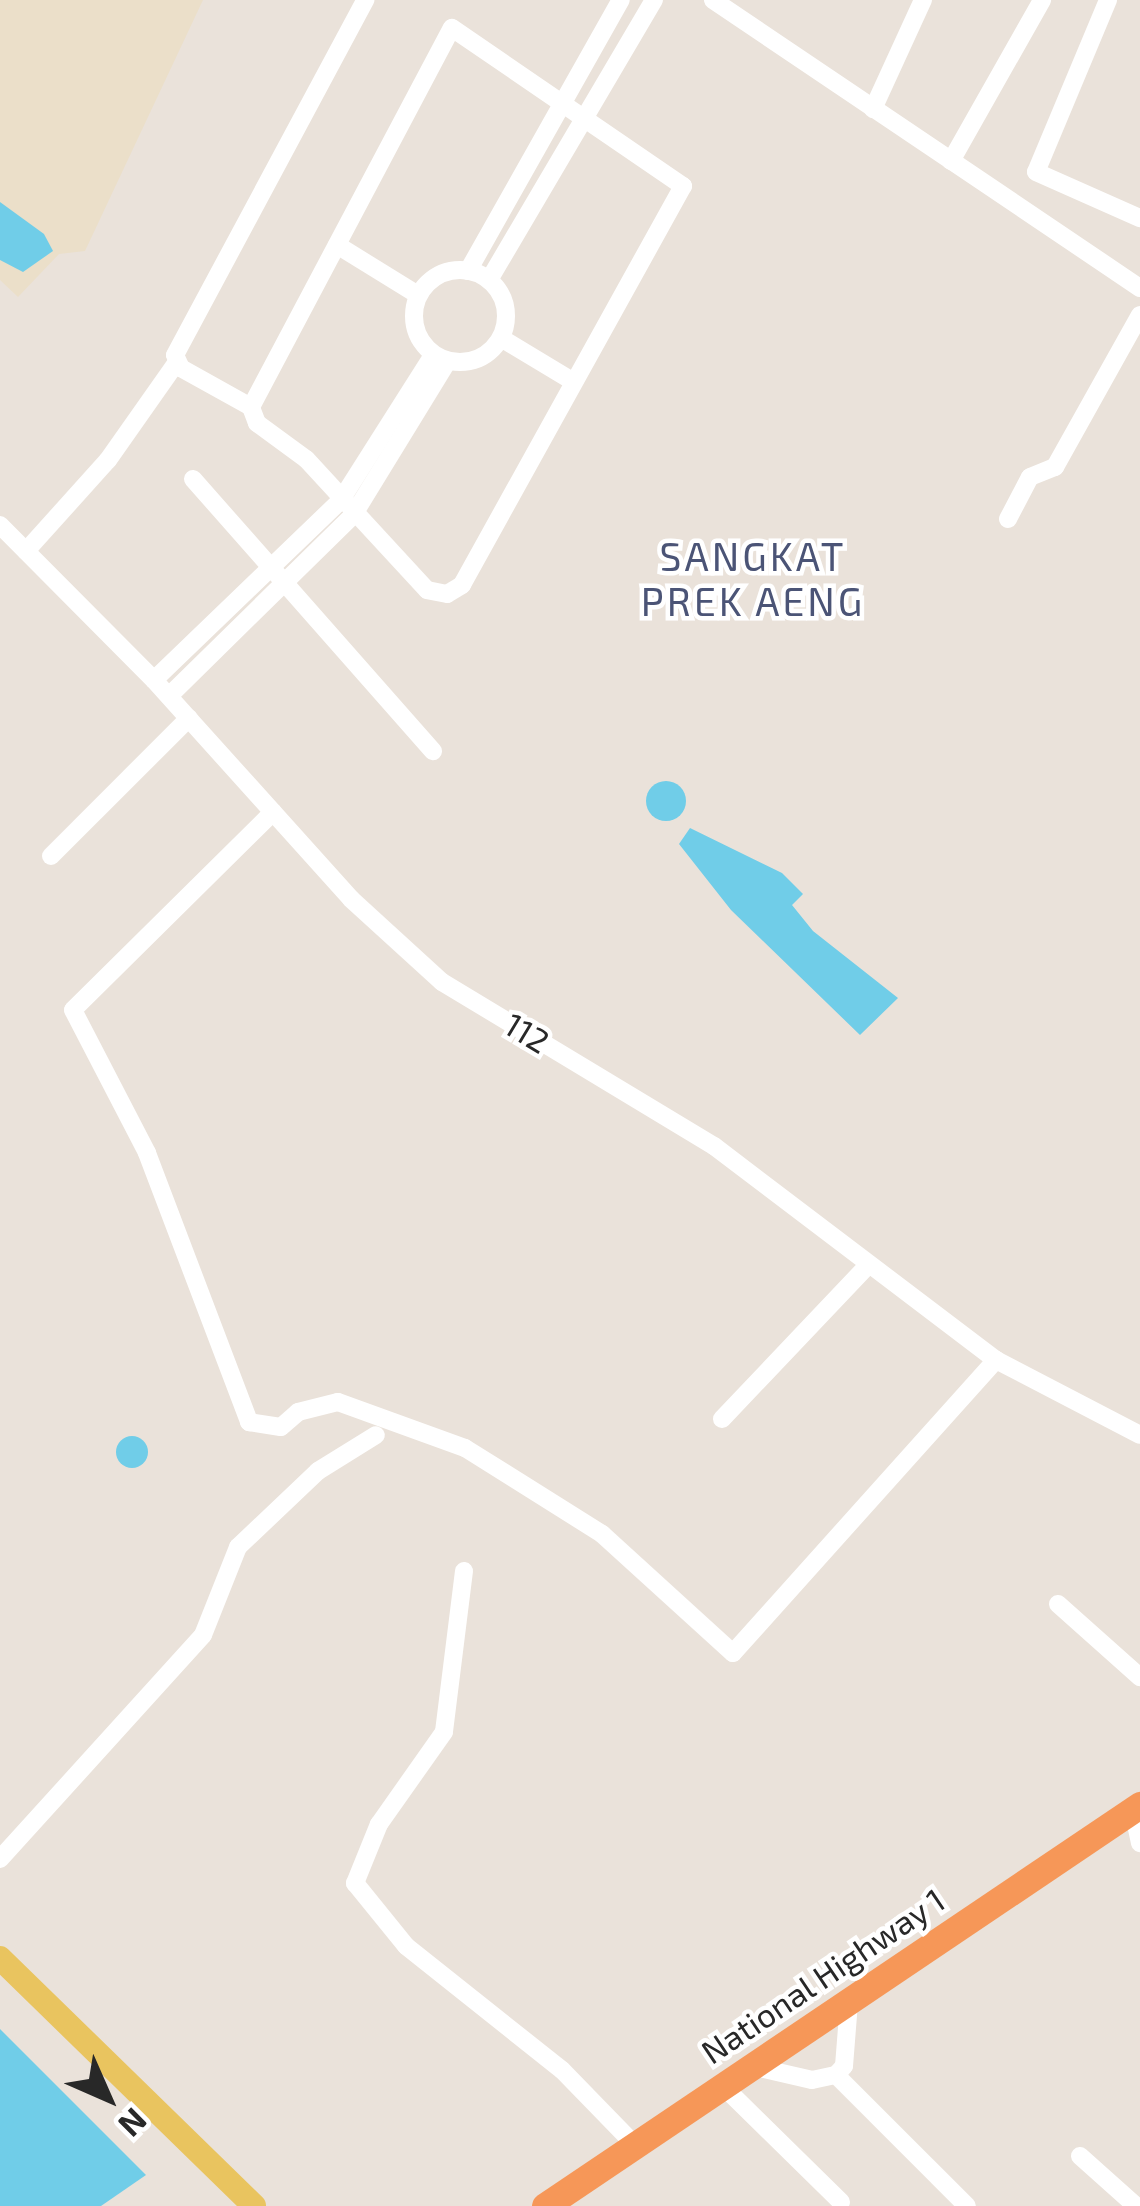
<!DOCTYPE html>
<html>
<head>
<meta charset="utf-8">
<style>
	body { margin:0 }
	#map { position:relative; width:1140px; height:2206px; overflow:hidden; background:#eae2da; font-family:"Exo 2",sans-serif }
	div>[style] { position:absolute }
	[style*='--x'] { left:calc(var(--x)*1px); top:calc(var(--y)*1px); width:calc(var(--w)*1px); rotate:calc(var(--a)*1deg) }
	.education>* { inset:0; background:#ebdfc9 }
	.water>* { inset:0; background:#70cde8 }
	.round { border-radius:50% }
	.minor>* { height:18px; margin:-9px; padding:0 9px; transform-origin:9px; border-radius:9px; background:#fff }
	.minor>.ring { margin:-9px; padding:0; box-sizing:content-box; background:none; border:18px solid #fff; border-radius:50% }
	.major>* { height:24px; margin:-12px; padding:0 12px; transform-origin:12px; border-radius:12px; background:#e9c45f }
	.highway>* { height:27px; margin:-13.5px; padding:0 13.5px; transform-origin:13.5px; border-radius:13.5px; background:#f69758 }
	span { translate:-50% -50%; white-space:nowrap; text-align:center; line-height:1.15; -webkit-text-stroke:9px #fff; paint-order:stroke }
	.street-label { font-size:33px; color:#282828 }
	.quarter-label { font-size:39px; color:#4b5476; letter-spacing:3px }
	.north { position:absolute; left:48px; top:2038px; width:120px; height:120px; -webkit-text-stroke:9px #fff; paint-order:stroke; rotate:135deg; font-size:33px; font-weight:700; line-height:48px; text-align:center; color:#282828 }
	.north::after { content:''; display:block; margin:auto; width:42px; height:54px; background:#282828; clip-path:polygon(50% 0,100% 100%,50% 72%,0 100%) }
</style>
</head>
<body>
<div id="map">
	<div class="education">
		<i style="clip-path:polygon(0 0,203px 0,85px 251px,59px 254px,18px 297px,0 280px)"></i>
	</div>
	<div class="water">
		<i style="clip-path:polygon(0 202px,44px 234px,53px 251px,23px 272px,0 260px)"></i>
		<i class="round" style="left:646px;top:781px;width:40px;height:40px"></i>
		<i style="clip-path:polygon(690px 828px,782px 873px,803px 894px,792px 905px,813px 931px,898px 998px,860px 1035px,731px 910px,679px 844px)"></i>
		<i class="round" style="left:116px;top:1436px;width:32px;height:32px"></i>
		<i style="clip-path:polygon(0 2029px,146px 2175px,101px 2206px,0 2206px)"></i>
	</div>
	<div class="minor">
		<i style="--x:713;--y:0;--w:515;--a:34"></i>
		<i style="--x:1108;--y:0;--w:186;--a:112.7"></i>
		<i style="--x:1036;--y:172;--w:114;--a:23.9"></i>
		<i style="--x:873;--y:109;--w:120;--a:-65.4"></i>
		<i style="--x:951;--y:161;--w:185;--a:-60.5"></i>
		<i style="--x:337;--y:245;--w:95;--a:31.7"></i>
		<i class="ring" style="left:414px;top:270px;width:74px;height:74px"></i>
		<i style="--x:468;--y:271;--w:311;--a:-60.6"></i>
		<i style="--x:489;--y:280;--w:325;--a:-59.5"></i>
		<i style="--x:501;--y:338;--w:85;--a:31.1"></i>
		<i style="--x:251;--y:407;--w:429;--a:-62.1"></i>
		<i style="--x:452;--y:28;--w:280;--a:34.4"></i>
		<i style="--x:683;--y:186;--w:456;--a:119"></i>
		<i style="--x:462;--y:585;--w:17;--a:149"></i>
		<i style="--x:447;--y:594;--w:20;--a:-169"></i>
		<i style="--x:427;--y:590;--w:178;--a:-132.7"></i>
		<i style="--x:306;--y:459;--w:61;--a:-143.7"></i>
		<i style="--x:257;--y:423;--w:17;--a:-111"></i>
		<i style="--x:251;--y:407;--w:80;--a:-150.9"></i>
		<i style="--x:181;--y:368;--w:14;--a:-115"></i>
		<i style="--x:175;--y:355;--w:403;--a:-61.8"></i>
		<i style="--x:193;--y:479;--w:363;--a:48.6"></i>
		<i style="--x:1008;--y:519;--w:47;--a:-62.4"></i>
		<i style="--x:1030;--y:477;--w:27;--a:-22"></i>
		<i style="--x:1055;--y:467;--w:174;--a:-60.8"></i>
		<i style="--x:0;--y:525;--w:218;--a:45.2"></i>
		<i style="--x:154;--y:680;--w:295;--a:48"></i>
		<i style="--x:351;--y:899;--w:123;--a:42.4"></i>
		<i style="--x:442;--y:982;--w:318;--a:31.1"></i>
		<i style="--x:714;--y:1146;--w:354;--a:37.2"></i>
		<i style="--x:996;--y:1360;--w:162;--a:27.5"></i>
		<i style="--x:26;--y:551;--w:122;--a:-48"></i>
		<i style="--x:108;--y:460;--w:120;--a:-54.9"></i>
		<i style="--x:154;--y:680;--w:260;--a:-43.9"></i>
		<i style="--x:341;--y:500;--w:172;--a:-57.6"></i>
		<i style="--x:169;--y:696;--w:260;--a:-44.5"></i>
		<i style="--x:354;--y:514;--w:178;--a:-58.5"></i>
		<i style="--x:273;--y:812;--w:281;--a:135.3"></i>
		<i style="--x:73;--y:1010;--w:161;--a:62.6"></i>
		<i style="--x:147;--y:1153;--w:288;--a:69.2"></i>
		<i style="--x:249;--y:1422;--w:32;--a:9"></i>
		<i style="--x:281;--y:1427;--w:23;--a:-41"></i>
		<i style="--x:298;--y:1412;--w:41;--a:-14"></i>
		<i style="--x:338;--y:1402;--w:135;--a:19.9"></i>
		<i style="--x:465;--y:1448;--w:162;--a:32.1"></i>
		<i style="--x:602;--y:1534;--w:177;--a:42.3"></i>
		<i style="--x:733;--y:1653;--w:394;--a:-48.1"></i>
		<i style="--x:51;--y:856;--w:195;--a:-45"></i>
		<i style="--x:722;--y:1419;--w:211;--a:-46.5"></i>
		<i style="--x:464;--y:1571;--w:162;--a:97.1"></i>
		<i style="--x:444;--y:1732;--w:113;--a:125.2"></i>
		<i style="--x:379;--y:1824;--w:64;--a:112.1"></i>
		<i style="--x:355;--y:1883;--w:81;--a:51"></i>
		<i style="--x:406;--y:1946;--w:199;--a:38.5"></i>
		<i style="--x:562;--y:2070;--w:107;--a:45.8"></i>
		<i style="--x:1058;--y:1604;--w:110;--a:41.7"></i>
		<i style="--x:1133;--y:1810;--w:34;--a:78"></i>
		<i style="--x:0;--y:1859;--w:302;--a:-47.8"></i>
		<i style="--x:203;--y:1635;--w:95;--a:-68.3"></i>
		<i style="--x:238;--y:1547;--w:110;--a:-43.5"></i>
		<i style="--x:318;--y:1471;--w:68;--a:-31.8"></i>
		<i style="--x:755;--y:2067;--w:58;--a:12.8"></i>
		<i style="--x:812;--y:2080;--w:25;--a:-12"></i>
		<i style="--x:836;--y:2075;--w:12;--a:-48"></i>
		<i style="--x:844;--y:2066;--w:63;--a:-85.5"></i>
		<i style="--x:836;--y:2075;--w:185;--a:45"></i>
		<i style="--x:724;--y:2087;--w:164;--a:44.5"></i>
		<i style="--x:1080;--y:2156;--w:75;--a:41.8"></i>
	</div>
	<div class="major">
		<i style="--x:0;--y:1958;--w:355;--a:44.3"></i>
	</div>
	<div class="highway">
		<i style="--x:545;--y:2206;--w:718;--a:-33.98"></i>
	</div>
	<div class="street-label">
		<span style="left:527px;top:1033px;rotate:31deg">112</span>
		<span style="left:823px;top:1976px;rotate:-34deg">National Highway 1</span>
	</div>
	<div class="quarter-label">
		<span style="left:753px;top:579px">SANGKAT<br>PREK AENG</span>
	</div>
	<div class="north">N</div>
</div>
</body>
</html>
